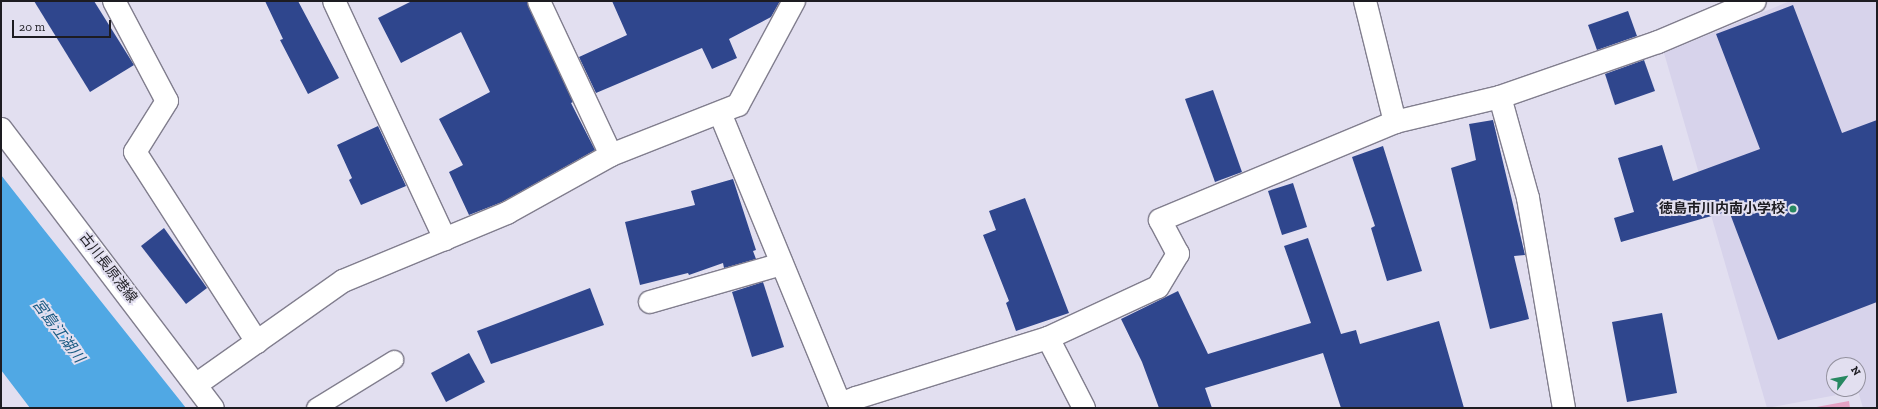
<!DOCTYPE html>
<html>
<head>
<meta charset="utf-8">
<style>
	body { margin:0 }
	#map { position:relative; width:1878px; height:409px; overflow:hidden; background:#e2dff0; font-family:"Zilla Slab","Noto Sans JP",serif }
	div>[style] { position:absolute }
	[style*='--x'] { left:calc(var(--x)*1px); top:calc(var(--y)*1px); width:calc(var(--w)*1px); rotate:calc(var(--a)*1deg) }
	.built>* { inset:0; background:#d7d3eb }
	.green>* { inset:0; background:#e4a2c4 }
	.water>* { inset:0; background:#50a8e4 }
	.building>* { inset:0; background:#2f468d }
	.roads { filter:drop-shadow(1px 0 #817e8e) drop-shadow(-1px 0 #817e8e) drop-shadow(0 1px #817e8e) drop-shadow(0 -1px #817e8e) }
	.service>* { height:18px; margin:-9px; padding:0 9px; transform-origin:9px; border-radius:9px; background:#fff }
	.minor>* { height:22px; margin:-11px; padding:0 11px; transform-origin:11px; border-radius:11px; background:#fff }
	.secondary>* { height:22px; margin:-11px; padding:0 11px; transform-origin:11px; border-radius:11px; background:#fff }
	.dots>* { width:11px; height:11px; translate:-50% -50%; box-sizing:border-box; border:2px solid #e2dff0; border-radius:50% }
	span { translate:-50% -50%; white-space:nowrap; text-align:center; line-height:1.15; -webkit-text-stroke:4px #e2dff0; paint-order:stroke }
	.poi-label { font-size:14px; color:#1d1c22; font-weight:700 }
	.right { translate:-100% -50%; text-align:right }
	.street-label { font-size:14px; color:#1d1c22 }
	.water-label { font-size:15px; color:#195a82; font-style:italic }
	.frame { position:absolute; inset:0; border:2px solid #1d1c22; pointer-events:none }
	.north { position:absolute; left:1826px; top:357px; width:40px; height:40px; box-sizing:border-box; background:#e2dff0; border:1px solid #93919e; border-radius:50%; rotate:58deg; font-size:11px; font-weight:700; line-height:16px; text-align:center; color:#1d1c22 }
	.north::after { content:''; display:block; margin:auto; width:14px; height:18px; background:#278861; clip-path:polygon(50% 0,100% 100%,50% 72%,0 100%) }
	.scale { position:absolute; left:12px; top:20px; width:99px; height:18px; box-sizing:border-box; border:2px solid #1d1c22; border-top:0; padding-left:5px; font-size:12px; line-height:14px; white-space:nowrap; color:#1d1c22; -webkit-text-stroke:3px #e2dff0; paint-order:stroke }
</style>
</head>
<body>
<div id="map">
	<div class="built">
		<i style="clip-path:polygon(evenodd,1790px 1px,1877px 1px,1877px 408px,1863px 408px,1858px 391px,1767px 408px,1664px 53px,1790px 1px,1834px 365px,1858px 365px,1858px 389px,1834px 389px,1834px 365px)"></i>
	</div>
	<div class="green">
		<i style="clip-path:polygon(1849px 401px,1850px 408px,1811px 408px)"></i>
	</div>
	<div class="water">
		<i style="clip-path:polygon(1px 175px,41px 226px,186px 408px,30px 408px,1px 370px)"></i>
	</div>
	<div class="building">
		<i style="clip-path:polygon(34px 1px,94px 1px,134px 65px,90px 92px)"></i>
		<i style="clip-path:polygon(265px 1px,298px 1px,339px 78px,308px 94px,280px 40px,283px 39px)"></i>
		<i style="clip-path:polygon(412px 1px,527px 1px,573px 102px,571px 103px,595px 150px,502px 202px,469px 215px,449px 172px,463px 165px,439px 119px,490px 92px,461px 32px,401px 63px,378px 18px)"></i>
		<i style="clip-path:polygon(612px 1px,780px 1px,771px 17px,729px 39px,737px 58px,712px 69px,702px 48px,596px 93px,579px 57px,627px 35px)"></i>
		<i style="clip-path:polygon(1793px 5px,1842px 133px,1877px 120px,1877px 302px,1778px 340px,1729px 211px,1621px 242px,1614px 218px,1634px 212px,1618px 158px,1662px 145px,1673px 181px,1760px 149px,1716px 34px)"></i>
		<i style="clip-path:polygon(1628px 11px,1637px 36px,1597px 50px,1588px 25px)"></i>
		<i style="clip-path:polygon(1644px 60px,1655px 91px,1615px 105px,1605px 74px)"></i>
		<i style="clip-path:polygon(1213px 90px,1242px 172px,1215px 182px,1185px 99px)"></i>
		<i style="clip-path:polygon(1493px 120px,1525px 255px,1514px 256px,1529px 319px,1490px 329px,1451px 168px,1476px 160px,1469px 124px)"></i>
		<i style="clip-path:polygon(378px 126px,406px 186px,361px 205px,349px 180px,352px 178px,337px 145px)"></i>
		<i style="clip-path:polygon(1383px 146px,1422px 271px,1387px 281px,1371px 228px,1375px 226px,1352px 157px)"></i>
		<i style="clip-path:polygon(733px 179px,756px 250px,753px 251px,756px 259px,724px 268px,723px 263px,689px 275px,688px 273px,640px 285px,625px 222px,695px 205px,691px 191px)"></i>
		<i style="clip-path:polygon(1293px 183px,1307px 227px,1282px 235px,1268px 191px)"></i>
		<i style="clip-path:polygon(1025px 198px,1069px 313px,1016px 331px,1006px 303px,1009px 301px,983px 235px,996px 230px,989px 211px)"></i>
		<i style="clip-path:polygon(164px 228px,207px 288px,186px 304px,141px 246px)"></i>
		<i style="clip-path:polygon(1308px 238px,1341px 334px,1356px 330px,1360px 344px,1439px 321px,1464px 408px,1341px 408px,1323px 353px,1205px 388px,1212px 408px,1159px 408px,1142px 362px,1121px 319px,1178px 291px,1208px 354px,1311px 323px,1284px 246px)"></i>
		<i style="clip-path:polygon(763px 282px,784px 347px,752px 357px,732px 292px)"></i>
		<i style="clip-path:polygon(590px 288px,604px 325px,491px 364px,477px 331px)"></i>
		<i style="clip-path:polygon(1662px 313px,1677px 393px,1627px 402px,1612px 322px)"></i>
		<i style="clip-path:polygon(469px 353px,485px 382px,446px 402px,431px 373px)"></i>
	</div>
	<div class="roads">
		<div class="service">
			<i style="--x:316;--y:408;--w:92;--a:-31.6"></i>
		</div>
		<div class="minor">
			<i style="--x:114;--y:1;--w:113;--a:62.1"></i>
			<i style="--x:167;--y:101;--w:60;--a:122.1"></i>
			<i style="--x:135;--y:152;--w:226;--a:57.3"></i>
			<i style="--x:334;--y:1;--w:263;--a:65"></i>
			<i style="--x:1365;--y:1;--w:125;--a:76.1"></i>
			<i style="--x:1500;--y:97;--w:105;--a:74.5"></i>
			<i style="--x:1528;--y:198;--w:213;--a:80.3"></i>
			<i style="--x:720;--y:113;--w:315;--a:67.6"></i>
			<i style="--x:611;--y:155;--w:136;--a:-21.5"></i>
			<i style="--x:738;--y:105;--w:118;--a:-61.7"></i>
			<i style="--x:650;--y:302;--w:137;--a:-16.1"></i>
			<i style="--x:1048;--y:338;--w:79;--a:62.8"></i>
			<i style="--x:197;--y:384;--w:179;--a:-35.2"></i>
			<i style="--x:343;--y:281;--w:178;--a:-22.5"></i>
			<i style="--x:507;--y:213;--w:119;--a:-29.1"></i>
			<i style="--x:611;--y:155;--w:170;--a:-115.1"></i>
			<i style="--x:841;--y:408;--w:4;--a:-104"></i>
			<i style="--x:840;--y:404;--w:17;--a:-21"></i>
			<i style="--x:856;--y:398;--w:201;--a:-17.4"></i>
			<i style="--x:1048;--y:338;--w:121;--a:-24.9"></i>
			<i style="--x:1158;--y:287;--w:39;--a:-59"></i>
			<i style="--x:1178;--y:254;--w:38;--a:-118"></i>
			<i style="--x:1160;--y:220;--w:255;--a:-22.6"></i>
			<i style="--x:1395;--y:122;--w:108;--a:-13.4"></i>
			<i style="--x:1500;--y:97;--w:167;--a:-19.2"></i>
			<i style="--x:1658;--y:42;--w:105;--a:-22.9"></i>
		</div>
		<div class="secondary">
			<i style="--x:1;--y:129;--w:350;--a:52.8"></i>
		</div>
	</div>
	<div class="dots">
		<i style="left:1793px;top:209px;background:#278861"></i>
	</div>
	<div class="poi-label">
		<span class="right" style="left:1785px;top:209px">徳島市川内南小学校</span>
	</div>
	<div class="street-label">
		<span style="left:108px;top:268px;rotate:52deg">古川長原港線</span>
	</div>
	<div class="water-label">
		<span style="left:58px;top:331px;rotate:53deg">宮島江湖川</span>
	</div>
	<div class="frame"></div>
	<div class="north">N</div>
	<div class="scale">20 m</div>
</div>
</body>
</html>
